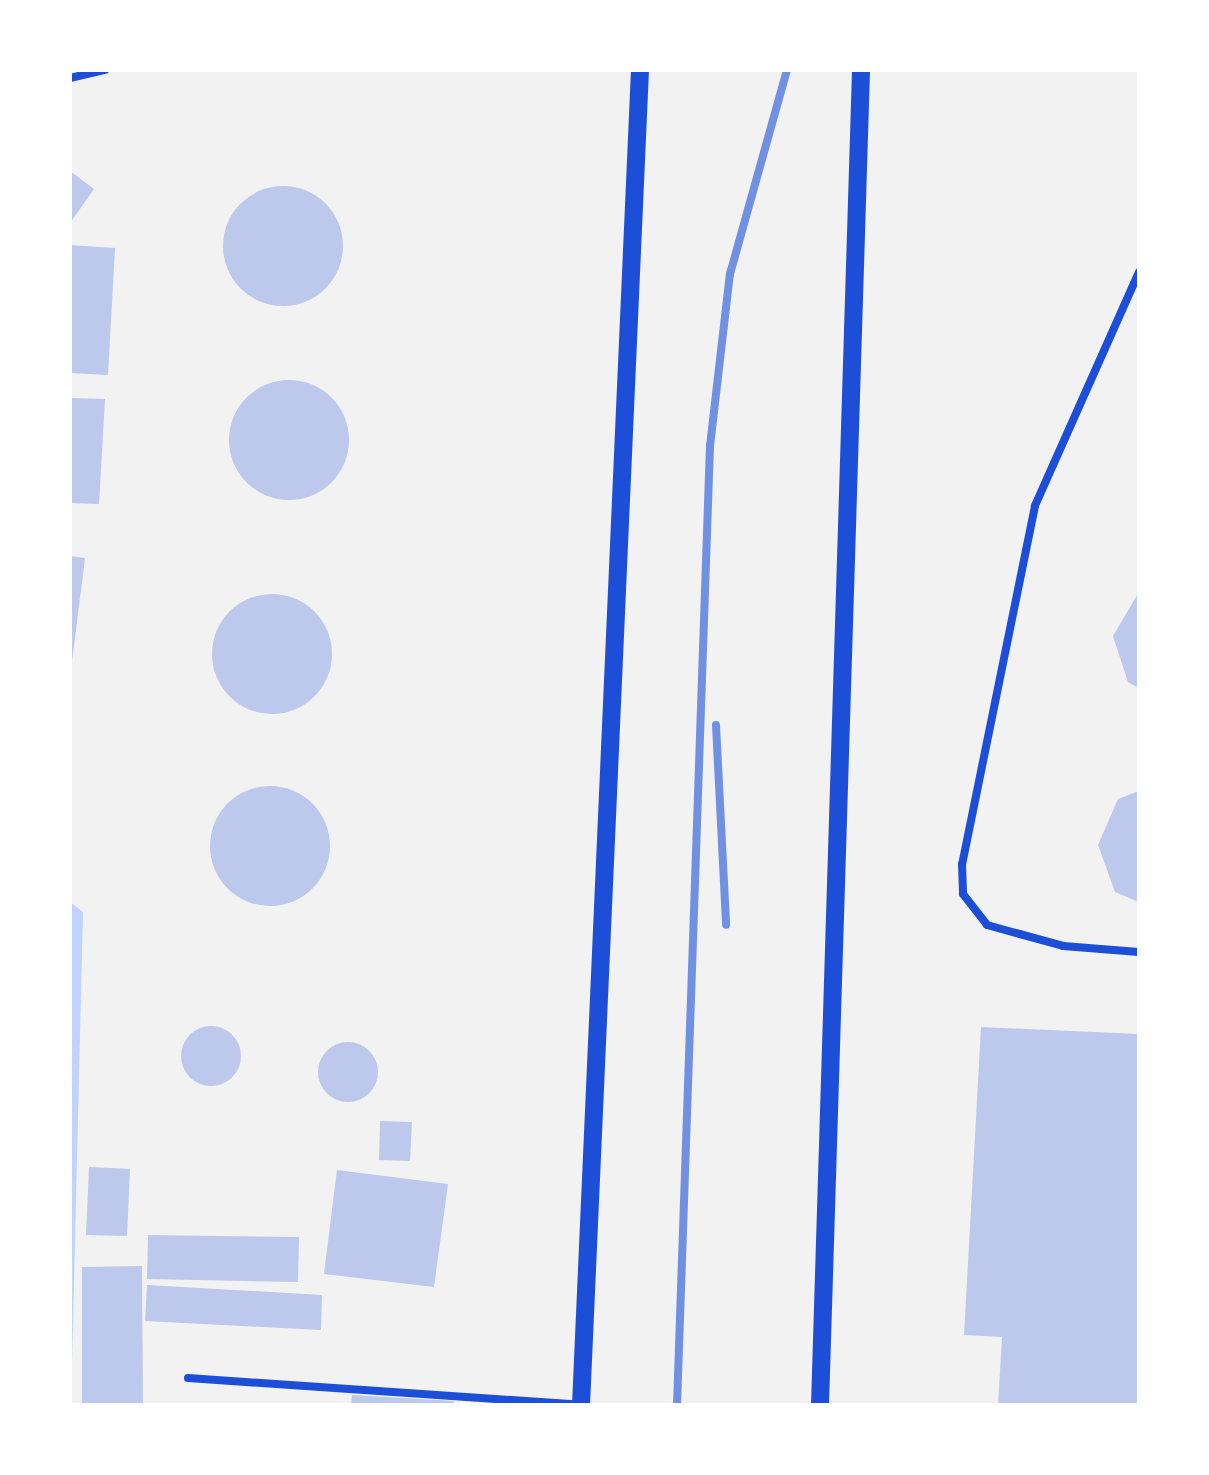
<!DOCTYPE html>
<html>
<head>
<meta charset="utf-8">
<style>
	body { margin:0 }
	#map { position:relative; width:1209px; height:1475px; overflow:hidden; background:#f2f2f2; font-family:Merriweather,serif }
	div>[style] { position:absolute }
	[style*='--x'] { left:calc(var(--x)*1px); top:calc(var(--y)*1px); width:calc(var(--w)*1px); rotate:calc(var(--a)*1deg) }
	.water>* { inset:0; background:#bfd3fe }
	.building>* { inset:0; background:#bdc9ec }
	.round { border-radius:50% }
	.service>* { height:8px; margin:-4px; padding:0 4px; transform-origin:4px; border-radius:4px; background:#1d4ed8 }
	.tertiary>* { height:18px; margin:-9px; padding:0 9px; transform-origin:9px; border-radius:9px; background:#1d4ed8 }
	.rail>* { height:8px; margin:-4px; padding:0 4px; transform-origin:4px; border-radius:4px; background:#7290e2 }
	span { translate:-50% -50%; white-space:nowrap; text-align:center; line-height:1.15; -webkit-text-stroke:10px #fff; paint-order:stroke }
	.frame { position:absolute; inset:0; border:72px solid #fff; pointer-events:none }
</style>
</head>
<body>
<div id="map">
	<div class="water">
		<i style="clip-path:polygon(70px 902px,83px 912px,71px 1405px,70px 1405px)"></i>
	</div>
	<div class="building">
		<i style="clip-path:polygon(70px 171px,94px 189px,70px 223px)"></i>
		<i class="round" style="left:223px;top:186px;width:120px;height:120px"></i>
		<i style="clip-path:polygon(70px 245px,115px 248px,108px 375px,70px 373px)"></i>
		<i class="round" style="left:229px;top:380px;width:120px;height:120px"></i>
		<i style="clip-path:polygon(70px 398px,105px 399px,99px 504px,70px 503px)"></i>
		<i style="clip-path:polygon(70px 556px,85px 558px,72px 661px,70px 661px)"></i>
		<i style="clip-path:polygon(1139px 592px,1139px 688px,1128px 682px,1113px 636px)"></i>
		<i class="round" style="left:212px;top:594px;width:120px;height:120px"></i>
		<i class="round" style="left:210px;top:786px;width:120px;height:120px"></i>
		<i style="clip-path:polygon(1139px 791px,1139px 902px,1115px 892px,1098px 845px,1118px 799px)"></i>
		<i class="round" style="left:181px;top:1026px;width:60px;height:60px"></i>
		<i style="clip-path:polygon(981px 1027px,1139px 1034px,1139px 1405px,998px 1405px,1002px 1337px,964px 1335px)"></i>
		<i class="round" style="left:318px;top:1042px;width:60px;height:60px"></i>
		<i style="clip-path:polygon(380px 1121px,412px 1122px,410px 1161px,379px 1160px)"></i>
		<i style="clip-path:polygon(89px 1167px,130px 1169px,127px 1236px,86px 1235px)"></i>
		<i style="clip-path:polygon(337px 1170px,448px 1184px,434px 1287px,324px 1274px)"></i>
		<i style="clip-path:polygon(148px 1235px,299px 1237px,298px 1282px,147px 1279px)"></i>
		<i style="clip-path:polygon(142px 1266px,143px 1405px,82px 1405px,82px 1267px)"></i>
		<i style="clip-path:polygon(147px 1285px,322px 1295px,321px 1330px,145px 1321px)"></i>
		<i style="clip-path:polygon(352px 1395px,454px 1401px,453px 1405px,351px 1405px)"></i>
	</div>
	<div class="service">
		<i style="--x:70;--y:78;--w:36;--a:-13"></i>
		<i style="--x:1139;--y:272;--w:256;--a:114"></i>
		<i style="--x:1035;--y:506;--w:365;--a:101.5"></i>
		<i style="--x:962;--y:864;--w:30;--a:88"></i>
		<i style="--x:963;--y:894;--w:39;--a:52"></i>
		<i style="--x:987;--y:925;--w:79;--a:15.4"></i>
		<i style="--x:1063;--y:946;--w:76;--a:4.5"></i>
		<i style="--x:188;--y:1378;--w:394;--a:3.9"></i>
	</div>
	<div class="tertiary">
		<i style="--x:581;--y:1405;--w:1336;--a:-87.47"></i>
		<i style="--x:820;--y:1405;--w:1336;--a:-88.24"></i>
	</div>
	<div class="rail">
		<i style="--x:716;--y:725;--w:200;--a:87.1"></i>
		<i style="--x:677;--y:1405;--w:960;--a:-88.03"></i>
		<i style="--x:710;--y:446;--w:173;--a:-83.4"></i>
		<i style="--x:730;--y:274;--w:212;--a:-74.4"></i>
	</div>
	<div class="frame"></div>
</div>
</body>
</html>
